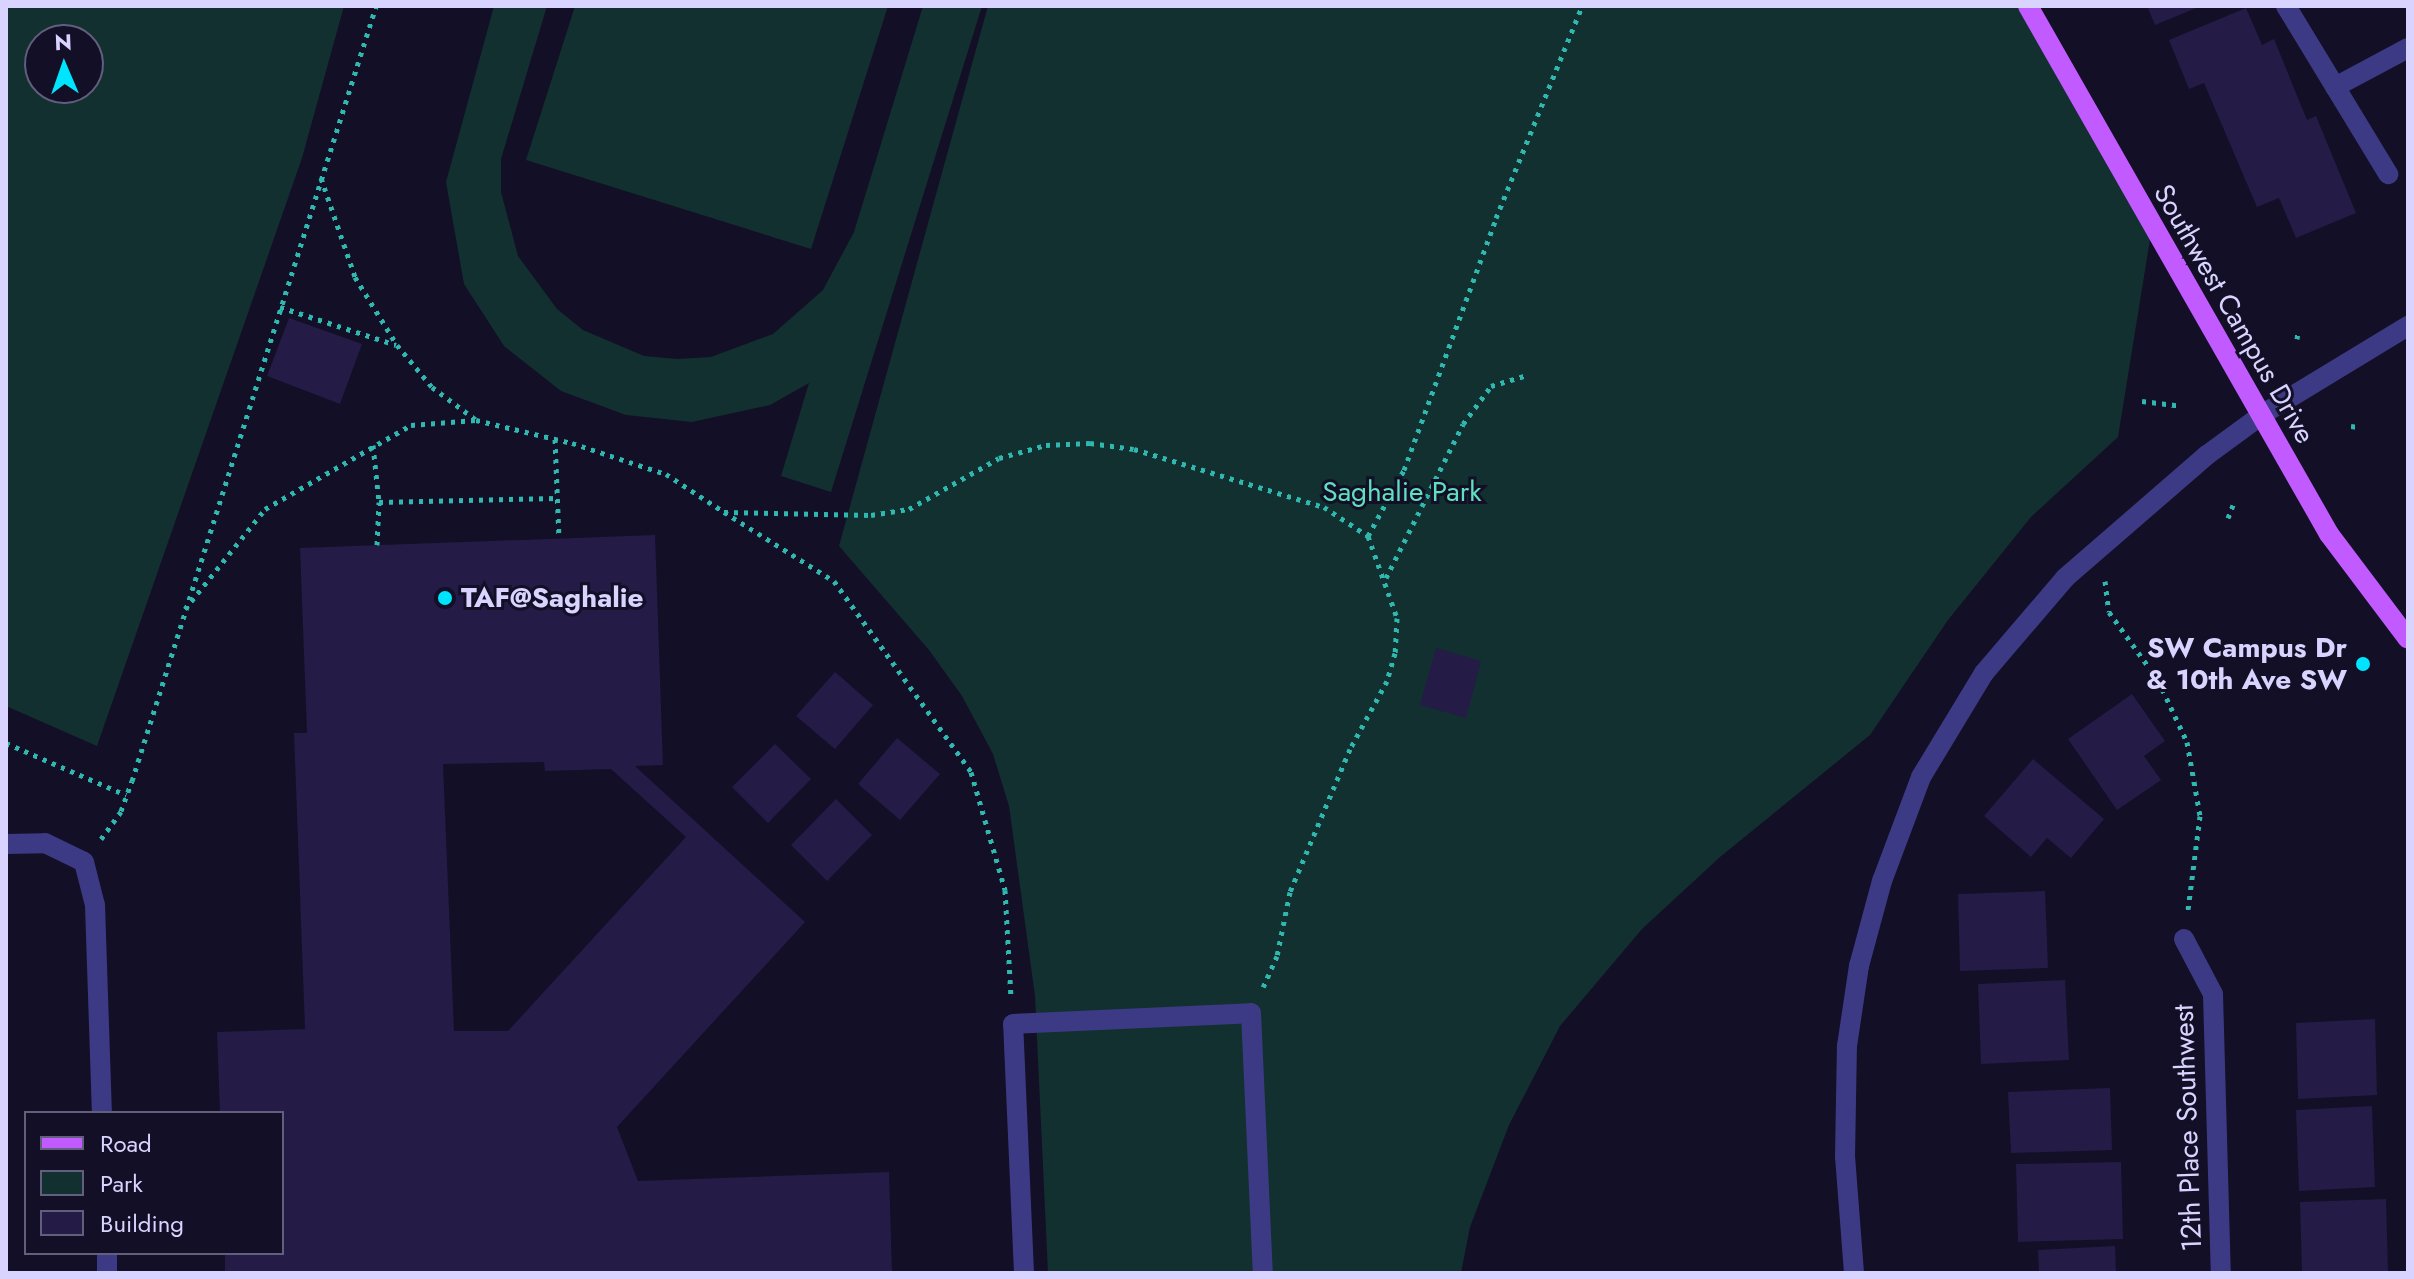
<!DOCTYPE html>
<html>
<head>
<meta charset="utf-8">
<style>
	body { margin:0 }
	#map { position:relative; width:2414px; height:1279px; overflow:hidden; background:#130f26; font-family:Jost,sans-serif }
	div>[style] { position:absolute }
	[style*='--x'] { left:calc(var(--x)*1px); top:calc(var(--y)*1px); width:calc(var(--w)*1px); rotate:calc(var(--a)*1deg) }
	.green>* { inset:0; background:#12302f }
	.building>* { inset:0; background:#241b47 }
	.path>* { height:5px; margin-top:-2.5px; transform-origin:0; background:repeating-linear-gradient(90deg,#2fb8b0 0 4px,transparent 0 10px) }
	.service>* { height:20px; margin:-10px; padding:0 10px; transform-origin:10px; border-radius:10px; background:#3d3a85 }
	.minor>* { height:20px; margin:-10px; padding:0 10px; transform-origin:10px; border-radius:10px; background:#3d3a85 }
	.tertiary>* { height:20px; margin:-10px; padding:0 10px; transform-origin:10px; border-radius:10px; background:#3d3a85 }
	.primary>* { height:20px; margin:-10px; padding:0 10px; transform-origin:10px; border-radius:10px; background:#c25bff }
	.dots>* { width:22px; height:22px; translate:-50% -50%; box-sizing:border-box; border:4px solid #130f26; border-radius:50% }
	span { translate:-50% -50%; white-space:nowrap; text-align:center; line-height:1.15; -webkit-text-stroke:6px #130f26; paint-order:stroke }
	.street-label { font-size:28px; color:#d9d4ff }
	.park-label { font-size:28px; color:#5fe0c0 }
	.poi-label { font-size:28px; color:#d9d4ff; font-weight:700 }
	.left { translate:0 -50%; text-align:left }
	.right { translate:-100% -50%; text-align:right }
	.frame { position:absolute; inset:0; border:8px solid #d9d4ff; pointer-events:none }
	.legend { position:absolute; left:24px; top:1111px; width:260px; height:144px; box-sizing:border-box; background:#130f26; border:2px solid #625e7d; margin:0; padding:10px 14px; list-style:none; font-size:24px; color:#d9d4ff }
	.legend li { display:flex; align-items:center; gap:16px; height:40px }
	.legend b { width:40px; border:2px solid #625e7d }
	.north { position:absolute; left:24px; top:24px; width:80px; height:80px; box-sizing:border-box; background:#130f26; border:2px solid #625e7d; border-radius:50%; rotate:358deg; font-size:22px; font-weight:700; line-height:32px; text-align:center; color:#d9d4ff }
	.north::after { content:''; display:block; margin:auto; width:28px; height:36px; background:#00e5ff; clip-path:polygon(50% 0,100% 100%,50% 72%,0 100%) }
</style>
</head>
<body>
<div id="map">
	<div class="green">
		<i style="clip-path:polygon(evenodd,6px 6px,344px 6px,302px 158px,97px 746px,6px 706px,6px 6px,40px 40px,88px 40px,88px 88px,40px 88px,40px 40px)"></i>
		<i style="clip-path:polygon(494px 6px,547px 6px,501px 159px,501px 192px,518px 256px,557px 309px,583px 330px,644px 356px,677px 359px,711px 357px,773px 334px,823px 290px,854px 232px,923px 6px,982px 6px,831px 492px,781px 476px,809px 383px,770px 405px,692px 422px,626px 415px,561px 391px,504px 346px,464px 284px,446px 182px)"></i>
		<i style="clip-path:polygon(575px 6px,888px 6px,811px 249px,526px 160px)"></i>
		<i style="clip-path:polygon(988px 6px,2028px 6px,2152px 227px,2118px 437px,2031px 517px,1948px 620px,1870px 735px,1720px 857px,1642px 929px,1560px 1026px,1509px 1125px,1470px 1227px,1461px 1273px,1048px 1273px,1035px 996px,1009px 806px,993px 754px,962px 696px,929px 650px,839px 546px)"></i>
	</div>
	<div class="building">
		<i style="clip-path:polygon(2147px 6px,2201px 6px,2155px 25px)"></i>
		<i style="clip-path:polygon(2246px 8px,2262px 45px,2274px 39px,2307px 120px,2316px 116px,2356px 213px,2296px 238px,2279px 198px,2257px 207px,2204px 83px,2189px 89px,2169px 40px)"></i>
		<i style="clip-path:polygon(289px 318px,362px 344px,340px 404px,267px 376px)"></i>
		<i style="clip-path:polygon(evenodd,655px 535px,663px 765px,635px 766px,805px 922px,617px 1127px,638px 1181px,889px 1172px,892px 1273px,225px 1273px,225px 1253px,282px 1253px,282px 1113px,220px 1113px,217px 1032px,305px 1029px,294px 733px,307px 733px,300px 548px,655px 535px,544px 762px,545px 771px,611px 769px,686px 837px,508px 1031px,454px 1031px,443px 764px,544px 762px)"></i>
		<i style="clip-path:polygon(1436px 648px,1481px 661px,1466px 718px,1420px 705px)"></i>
		<i style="clip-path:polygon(835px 672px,873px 705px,835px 749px,796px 716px)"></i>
		<i style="clip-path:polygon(2132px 694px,2165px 741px,2144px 756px,2161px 780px,2117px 810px,2068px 739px)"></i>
		<i style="clip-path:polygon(897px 738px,940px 774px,900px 820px,858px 784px)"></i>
		<i style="clip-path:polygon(775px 744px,811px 779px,768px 823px,732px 787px)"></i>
		<i style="clip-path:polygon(2033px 759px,2104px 819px,2071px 858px,2047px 838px,2031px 857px,1984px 816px)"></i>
		<i style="clip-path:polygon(836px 799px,872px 835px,827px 881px,791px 845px)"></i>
		<i style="clip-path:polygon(2045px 891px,2048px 968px,1960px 971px,1958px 894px)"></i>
		<i style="clip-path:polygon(2065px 980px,2069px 1060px,1981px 1064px,1978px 984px)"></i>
		<i style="clip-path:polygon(2375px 1019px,2377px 1095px,2298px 1099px,2296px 1023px)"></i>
		<i style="clip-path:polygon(2110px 1088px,2112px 1150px,2011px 1153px,2008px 1092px)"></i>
		<i style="clip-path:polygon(2372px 1106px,2375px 1187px,2299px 1191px,2296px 1110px)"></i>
		<i style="clip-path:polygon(2121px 1162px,2123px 1239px,2018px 1242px,2016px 1164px)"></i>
		<i style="clip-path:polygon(2386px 1199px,2388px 1273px,2302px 1273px,2300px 1202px)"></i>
		<i style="clip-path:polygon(2115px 1246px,2116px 1273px,2039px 1273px,2038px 1250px)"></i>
	</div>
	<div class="path">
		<i style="--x:321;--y:178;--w:105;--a:71"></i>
		<i style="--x:355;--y:277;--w:80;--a:58.3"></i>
		<i style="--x:397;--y:345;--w:55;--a:50.2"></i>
		<i style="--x:432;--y:387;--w:54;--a:36.7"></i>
		<i style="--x:280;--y:307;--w:122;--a:18.1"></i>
		<i style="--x:2297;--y:339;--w:8;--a:-83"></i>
		<i style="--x:2142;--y:401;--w:35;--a:7"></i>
		<i style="--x:2351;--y:426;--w:7;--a:8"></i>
		<i style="--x:555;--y:439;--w:99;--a:87.7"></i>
		<i style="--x:373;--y:445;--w:57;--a:84"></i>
		<i style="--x:724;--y:512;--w:130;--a:32.1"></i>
		<i style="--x:834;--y:581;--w:235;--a:54.3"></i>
		<i style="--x:971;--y:772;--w:123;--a:73.9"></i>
		<i style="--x:1005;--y:890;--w:106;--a:86.8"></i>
		<i style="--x:2228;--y:518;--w:14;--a:-69"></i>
		<i style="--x:1368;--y:536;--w:75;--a:-61.4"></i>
		<i style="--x:1404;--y:470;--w:268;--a:-69.9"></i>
		<i style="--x:1496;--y:218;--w:229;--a:-67.9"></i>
		<i style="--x:377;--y:545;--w:43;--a:-87.3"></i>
		<i style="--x:379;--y:502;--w:178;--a:-1.3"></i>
		<i style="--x:1386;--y:578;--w:172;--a:-63.4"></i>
		<i style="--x:1463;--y:424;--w:47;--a:-53.6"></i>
		<i style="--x:1491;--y:386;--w:38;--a:-17"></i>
		<i style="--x:2105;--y:581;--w:31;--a:83"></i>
		<i style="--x:2109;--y:612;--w:84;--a:54.2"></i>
		<i style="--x:2158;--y:680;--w:68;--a:64.9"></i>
		<i style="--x:2187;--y:742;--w:75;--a:80"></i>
		<i style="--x:2200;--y:816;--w:95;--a:97.3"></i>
		<i style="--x:185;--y:609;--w:128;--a:-51.3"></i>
		<i style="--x:265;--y:509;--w:168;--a:-29.9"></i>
		<i style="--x:411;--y:425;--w:65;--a:-4.4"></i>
		<i style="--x:476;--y:420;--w:99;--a:13.5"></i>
		<i style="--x:572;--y:443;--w:99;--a:18.3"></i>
		<i style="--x:666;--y:474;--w:69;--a:33.2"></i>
		<i style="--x:724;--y:512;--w:147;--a:1.2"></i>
		<i style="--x:871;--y:515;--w:38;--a:-9"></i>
		<i style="--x:909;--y:509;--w:103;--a:-29.5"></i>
		<i style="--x:999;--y:458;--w:49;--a:-15.5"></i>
		<i style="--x:1046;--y:445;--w:44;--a:-2.6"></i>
		<i style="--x:1090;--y:443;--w:44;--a:7.8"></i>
		<i style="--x:1134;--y:449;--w:199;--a:17"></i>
		<i style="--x:1324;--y:507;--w:53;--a:33.4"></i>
		<i style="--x:1368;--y:536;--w:87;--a:70.5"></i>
		<i style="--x:1397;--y:618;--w:35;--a:93"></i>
		<i style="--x:1395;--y:653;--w:29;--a:106"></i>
		<i style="--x:1387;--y:681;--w:77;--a:118.6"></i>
		<i style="--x:1350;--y:749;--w:155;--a:112.8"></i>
		<i style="--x:1290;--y:892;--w:65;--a:101.5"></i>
		<i style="--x:1277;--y:956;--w:34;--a:114"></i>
		<i style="--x:6;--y:743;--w:131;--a:23.4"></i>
		<i style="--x:101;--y:839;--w:34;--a:-54"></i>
		<i style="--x:121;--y:811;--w:32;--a:-70"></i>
		<i style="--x:132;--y:781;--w:813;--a:-72.52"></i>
	</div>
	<div class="service">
		<i style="--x:2286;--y:6;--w:197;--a:58.7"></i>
		<i style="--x:2335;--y:87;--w:83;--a:-28.1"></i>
		<i style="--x:6;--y:844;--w:39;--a:-1"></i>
		<i style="--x:45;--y:843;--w:43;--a:26"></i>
		<i style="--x:84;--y:862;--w:44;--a:75.7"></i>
		<i style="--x:95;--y:905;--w:208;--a:88.1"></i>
		<i style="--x:107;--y:1253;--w:20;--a:90"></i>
		<i style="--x:1024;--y:1273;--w:249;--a:-92.5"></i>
		<i style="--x:1013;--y:1024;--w:238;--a:-2.6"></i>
		<i style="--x:1251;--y:1013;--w:260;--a:87.4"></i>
	</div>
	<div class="minor">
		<i style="--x:2184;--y:939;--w:62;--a:62.2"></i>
		<i style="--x:2213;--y:994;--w:279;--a:88.4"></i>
	</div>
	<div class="tertiary">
		<i style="--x:1854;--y:1273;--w:116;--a:-94.4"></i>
		<i style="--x:1845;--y:1157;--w:111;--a:-89"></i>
		<i style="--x:1847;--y:1046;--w:81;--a:-81.5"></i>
		<i style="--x:1859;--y:966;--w:88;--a:-74.9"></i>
		<i style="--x:1882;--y:881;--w:111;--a:-69.4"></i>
		<i style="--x:1921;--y:777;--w:122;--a:-58.8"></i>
		<i style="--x:1984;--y:673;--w:125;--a:-49.5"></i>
		<i style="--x:2065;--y:578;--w:188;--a:-40.9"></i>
		<i style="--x:2207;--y:455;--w:69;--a:-36.2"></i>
		<i style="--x:2263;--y:414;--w:170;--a:-31.3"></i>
	</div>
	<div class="primary">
		<i style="--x:2028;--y:6;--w:608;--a:60.31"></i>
		<i style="--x:2329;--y:534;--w:131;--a:53"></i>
	</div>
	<div class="dots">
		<i style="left:445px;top:598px;background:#00e5ff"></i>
		<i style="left:2363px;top:664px;background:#00e5ff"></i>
	</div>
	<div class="street-label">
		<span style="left:2234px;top:314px;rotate:60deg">Southwest Campus Drive</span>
		<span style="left:2188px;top:1128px;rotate:-92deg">12th Place Southwest</span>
	</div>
	<div class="park-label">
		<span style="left:1402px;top:492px">Saghalie Park</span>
	</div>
	<div class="poi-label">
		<span class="left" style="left:461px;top:598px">TAF@Saghalie</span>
		<span class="right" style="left:2347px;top:664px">SW Campus Dr<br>&amp; 10th Ave SW</span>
	</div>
	<div class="frame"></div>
	<ul class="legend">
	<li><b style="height:10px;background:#c25bff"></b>Road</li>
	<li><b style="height:22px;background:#12302f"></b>Park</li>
	<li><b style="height:22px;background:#241b47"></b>Building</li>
	</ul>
	<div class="north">N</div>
</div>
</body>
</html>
